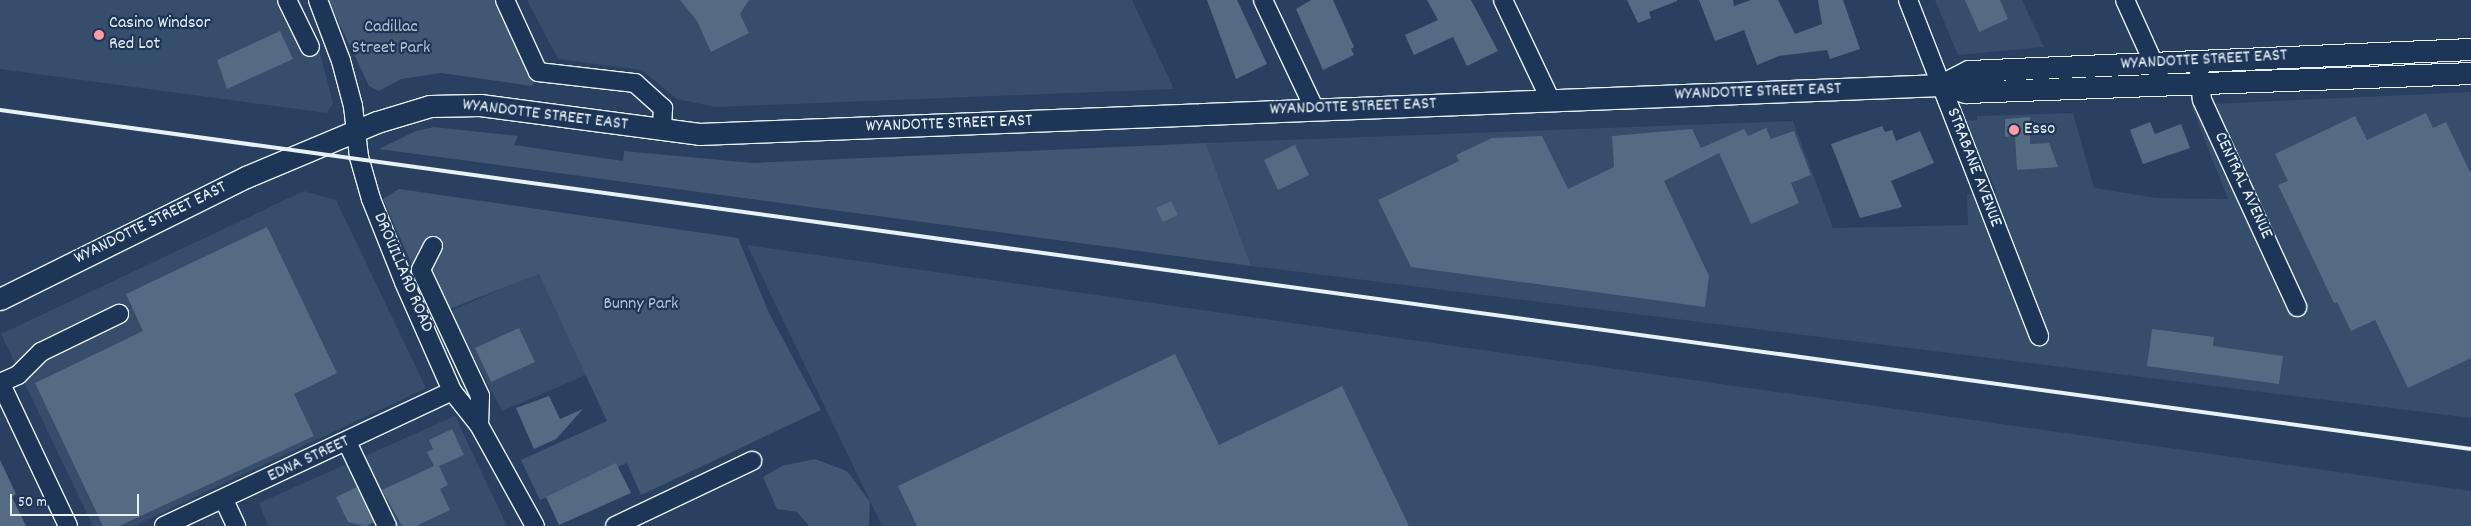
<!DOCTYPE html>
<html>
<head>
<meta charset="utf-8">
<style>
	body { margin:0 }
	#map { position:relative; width:2471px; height:526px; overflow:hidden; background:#294061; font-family:Dekko,sans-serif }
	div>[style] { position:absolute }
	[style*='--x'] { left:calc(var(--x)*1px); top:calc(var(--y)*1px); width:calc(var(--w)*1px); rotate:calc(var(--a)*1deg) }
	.built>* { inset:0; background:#364d6b }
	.green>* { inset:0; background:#415774 }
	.building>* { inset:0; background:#556a83 }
	.roads { filter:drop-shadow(1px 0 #e8f1f8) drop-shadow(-1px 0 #e8f1f8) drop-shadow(0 1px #e8f1f8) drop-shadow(0 -1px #e8f1f8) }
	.minor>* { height:18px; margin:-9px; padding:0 9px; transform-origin:9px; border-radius:9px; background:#1d3557 }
	.major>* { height:21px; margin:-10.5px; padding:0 10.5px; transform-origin:10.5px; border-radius:10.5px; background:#1d3557 }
	.rail>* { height:4px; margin:-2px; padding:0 2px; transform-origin:2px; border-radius:2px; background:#e8f1f8 }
	.dots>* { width:14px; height:14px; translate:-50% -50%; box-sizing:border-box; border:2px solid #1d3557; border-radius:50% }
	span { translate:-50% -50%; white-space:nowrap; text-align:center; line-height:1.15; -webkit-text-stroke:4.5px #1d3557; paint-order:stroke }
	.poi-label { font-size:18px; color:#e8f1f8 }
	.left { translate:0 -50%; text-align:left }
	.park-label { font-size:18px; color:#b6c3d0 }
	.street-label { font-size:18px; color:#e8f1f8 }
	.scale { position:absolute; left:10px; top:494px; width:129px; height:22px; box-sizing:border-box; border:2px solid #e8f1f8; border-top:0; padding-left:6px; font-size:15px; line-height:18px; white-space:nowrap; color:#e8f1f8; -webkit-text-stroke:4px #1d3557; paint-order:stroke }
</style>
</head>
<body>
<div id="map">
	<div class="built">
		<i style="clip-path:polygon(0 0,299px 0,315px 34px,333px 103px,327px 113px,0 69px)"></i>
		<i style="clip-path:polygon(527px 0,1132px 0,1174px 89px,715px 107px,677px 99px,642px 70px,558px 59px)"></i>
		<i style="clip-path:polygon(1935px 0,2022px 0,2044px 47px,1958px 55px)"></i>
		<i style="clip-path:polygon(2471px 92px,2471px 418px,1251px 266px,1206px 143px,1793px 121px,1833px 228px,1968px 225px,1967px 194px,1997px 193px,1965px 121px,1977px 120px,1977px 116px,2073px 113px,2094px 188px,2157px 198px,2228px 199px,2191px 105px)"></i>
		<i style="clip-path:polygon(304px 191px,336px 200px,426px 388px,134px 526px,93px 526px,1px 334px)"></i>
		<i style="clip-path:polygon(747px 245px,2471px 491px,2471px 526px,882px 526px)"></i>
		<i style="clip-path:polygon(539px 273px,586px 375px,502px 411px,450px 311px)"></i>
		<i style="clip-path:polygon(455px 416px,507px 526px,391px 526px,387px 518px,368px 526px,268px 526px,259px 503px)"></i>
	</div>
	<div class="green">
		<i style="clip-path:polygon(328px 0,505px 0,538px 72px,532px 86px,441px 73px,401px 79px,379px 91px,369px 86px)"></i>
		<i style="clip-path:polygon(434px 127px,518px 136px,514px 145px,623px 161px,624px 151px,753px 163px,1206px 143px,1251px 266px,379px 149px,416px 131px)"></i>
		<i style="clip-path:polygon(399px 189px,738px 238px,769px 313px,821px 410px,641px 495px,627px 463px,540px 500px,521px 460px,607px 421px,539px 274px,434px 315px,383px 199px)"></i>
		<i style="clip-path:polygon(815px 459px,847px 471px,870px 502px,869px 526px,809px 526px,797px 512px,777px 509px,763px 477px,782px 466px)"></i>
	</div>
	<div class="building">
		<i style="clip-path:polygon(680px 0,749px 0,740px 14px,749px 33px,711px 52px,697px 21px)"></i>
		<i style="clip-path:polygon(1207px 0,1237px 0,1267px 64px,1236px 79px)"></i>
		<i style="clip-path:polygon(1311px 0,1333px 0,1354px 47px,1351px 49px,1354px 55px,1323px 70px,1296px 9px)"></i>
		<i style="clip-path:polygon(1427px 0,1471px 0,1498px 51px,1467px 66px,1453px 37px,1414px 55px,1405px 35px,1438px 20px)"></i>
		<i style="clip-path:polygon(1627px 0,1677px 0,1677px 1px,1649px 12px,1651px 18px,1638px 23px)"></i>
		<i style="clip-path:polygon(1699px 0,1733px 0,1734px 6px,1751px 0,1778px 0,1795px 34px,1822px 24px,1818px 0,1843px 0,1860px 49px,1830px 59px,1827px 50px,1779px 56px,1757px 65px,1744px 30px,1715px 41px)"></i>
		<i style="clip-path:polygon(1965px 0,2000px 0,2008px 19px,1979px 32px)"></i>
		<i style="clip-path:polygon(280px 31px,293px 59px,227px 89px,217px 60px)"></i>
		<i style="clip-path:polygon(2426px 113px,2433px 128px,2446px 122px,2471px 174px,2471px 358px,2408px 388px,2375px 320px,2351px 331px,2337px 302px,2334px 303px,2278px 185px,2288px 181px,2275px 154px,2355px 116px,2367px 140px)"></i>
		<i style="clip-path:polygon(2030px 117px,2030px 144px,2049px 143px,2058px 167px,2017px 170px,2015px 136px,2005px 137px,2005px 119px)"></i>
		<i style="clip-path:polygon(2150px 122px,2155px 134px,2181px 124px,2190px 148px,2143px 164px,2130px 130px)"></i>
		<i style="clip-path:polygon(1882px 126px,1885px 132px,1892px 130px,1896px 141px,1920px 131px,1934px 163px,1891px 181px,1902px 207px,1860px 218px,1831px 144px)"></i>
		<i style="clip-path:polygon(1766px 128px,1771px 139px,1794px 131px,1811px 175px,1791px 183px,1799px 203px,1751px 224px,1719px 153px,1664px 181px,1709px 276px,1705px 307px,1411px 267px,1378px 200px,1459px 161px,1456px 155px,1492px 138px,1542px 136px,1568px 189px,1614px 167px,1612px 136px,1692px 129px,1701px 148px,1744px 129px,1748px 136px)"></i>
		<i style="clip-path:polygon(1295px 145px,1309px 175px,1278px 190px,1264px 160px)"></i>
		<i style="clip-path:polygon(1171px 201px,1178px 215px,1163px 222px,1156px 208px)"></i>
		<i style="clip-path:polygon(267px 227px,337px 373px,294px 394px,314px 436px,119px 526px,103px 526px,35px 383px,143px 331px,126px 294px)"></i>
		<i style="clip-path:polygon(519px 328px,535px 362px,491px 382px,475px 348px)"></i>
		<i style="clip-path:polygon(2152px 329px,2214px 337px,2213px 346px,2283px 356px,2279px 384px,2147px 366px)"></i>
		<i style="clip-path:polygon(1175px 354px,1219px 445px,1342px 386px,1409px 526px,917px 526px,898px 486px)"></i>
		<i style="clip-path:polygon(549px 396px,560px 419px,583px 409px,556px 439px,534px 449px,516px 408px)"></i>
		<i style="clip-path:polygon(452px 429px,464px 455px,439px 466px,448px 485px,440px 489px,450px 510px,416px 526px,402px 526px,382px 490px,434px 466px,427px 452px,433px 449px,429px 440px)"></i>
		<i style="clip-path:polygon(0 460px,16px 494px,12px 497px,26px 526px,0 526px)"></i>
		<i style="clip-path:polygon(616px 463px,631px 493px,559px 525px,546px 497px)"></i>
		<i style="clip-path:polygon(357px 487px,374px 522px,366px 526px,348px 522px,336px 497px)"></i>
	</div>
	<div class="roads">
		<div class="minor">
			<i style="--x:287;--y:0;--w:52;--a:63.9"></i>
			<i style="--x:318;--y:0;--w:65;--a:69.3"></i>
			<i style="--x:341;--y:61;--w:47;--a:75.1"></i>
			<i style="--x:353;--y:106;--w:51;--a:83.3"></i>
			<i style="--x:359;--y:157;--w:44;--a:74.1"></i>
			<i style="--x:371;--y:199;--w:89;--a:68.3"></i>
			<i style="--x:404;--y:282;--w:119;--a:66.2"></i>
			<i style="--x:452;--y:391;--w:43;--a:51.5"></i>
			<i style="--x:479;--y:425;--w:115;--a:61"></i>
			<i style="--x:505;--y:0;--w:79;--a:65.4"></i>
			<i style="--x:538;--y:72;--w:98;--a:6.5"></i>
			<i style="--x:635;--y:83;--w:38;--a:42"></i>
			<i style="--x:663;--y:108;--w:22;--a:93"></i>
			<i style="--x:1263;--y:0;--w:122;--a:64.7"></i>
			<i style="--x:1503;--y:0;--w:112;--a:64.6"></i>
			<i style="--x:1908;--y:0;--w:361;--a:68.7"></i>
			<i style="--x:2125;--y:0;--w:82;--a:65.6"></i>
			<i style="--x:2199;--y:72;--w:28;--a:84"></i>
			<i style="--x:2202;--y:100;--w:228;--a:65.3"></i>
			<i style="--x:433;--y:246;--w:27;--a:117"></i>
			<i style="--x:421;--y:270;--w:139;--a:64.9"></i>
			<i style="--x:480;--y:396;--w:29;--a:92"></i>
			<i style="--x:0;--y:382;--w:159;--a:64.7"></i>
			<i style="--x:0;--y:383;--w:20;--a:-24"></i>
			<i style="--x:18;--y:375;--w:33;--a:-45"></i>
			<i style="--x:41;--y:352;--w:87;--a:-26"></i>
			<i style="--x:347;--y:442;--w:93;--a:64.5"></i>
			<i style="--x:224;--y:500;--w:29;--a:65"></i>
			<i style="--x:164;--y:526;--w:318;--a:-25.1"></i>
			<i style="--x:615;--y:526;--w:152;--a:-25.4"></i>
		</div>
		<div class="major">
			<i style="--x:1941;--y:85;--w:31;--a:-27"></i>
			<i style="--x:1969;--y:71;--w:502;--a:-2.51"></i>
			<i style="--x:0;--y:299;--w:275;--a:-26.4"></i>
			<i style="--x:246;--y:177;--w:142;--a:-22.8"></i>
			<i style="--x:377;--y:122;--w:55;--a:-16.8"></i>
			<i style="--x:430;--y:106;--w:50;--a:-1.1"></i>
			<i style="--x:480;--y:105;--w:221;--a:7.5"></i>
			<i style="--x:699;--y:134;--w:1243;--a:-2.26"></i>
			<i style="--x:1941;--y:85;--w:26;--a:16"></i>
			<i style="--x:1966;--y:92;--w:505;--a:-2.15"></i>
		</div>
	</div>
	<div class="rail">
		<i style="--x:0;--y:110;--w:2494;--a:7.81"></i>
	</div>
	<div class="dots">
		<i style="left:99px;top:35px;background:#ff9aa2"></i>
		<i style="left:2014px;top:130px;background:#ff9aa2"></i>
	</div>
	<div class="poi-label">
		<span class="left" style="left:109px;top:35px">Casino Windsor<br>Red Lot</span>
		<span class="left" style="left:2024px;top:130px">Esso</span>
	</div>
	<div class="park-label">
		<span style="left:391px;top:39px">Cadillac<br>Street Park</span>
		<span style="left:641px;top:305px">Bunny Park</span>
	</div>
	<div class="street-label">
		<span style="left:2204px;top:61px;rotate:-3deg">WYANDOTTE STREET EAST</span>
		<span style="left:1758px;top:93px;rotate:-2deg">WYANDOTTE STREET EAST</span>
		<span style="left:1353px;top:108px;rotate:-2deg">WYANDOTTE STREET EAST</span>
		<span style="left:545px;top:116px;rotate:7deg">WYANDOTTE STREET EAST</span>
		<span style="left:949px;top:125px;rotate:-2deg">WYANDOTTE STREET EAST</span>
		<span style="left:1973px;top:168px;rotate:69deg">STRABANE AVENUE</span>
		<span style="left:2242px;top:186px;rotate:65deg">CENTRAL AVENUE</span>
		<span style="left:151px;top:224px;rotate:-26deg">WYANDOTTE STREET EAST</span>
		<span style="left:402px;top:273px;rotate:67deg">DROUILLARD ROAD</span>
		<span style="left:309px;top:460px;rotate:-25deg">EDNA STREET</span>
	</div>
	<div class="scale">50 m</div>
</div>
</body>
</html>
